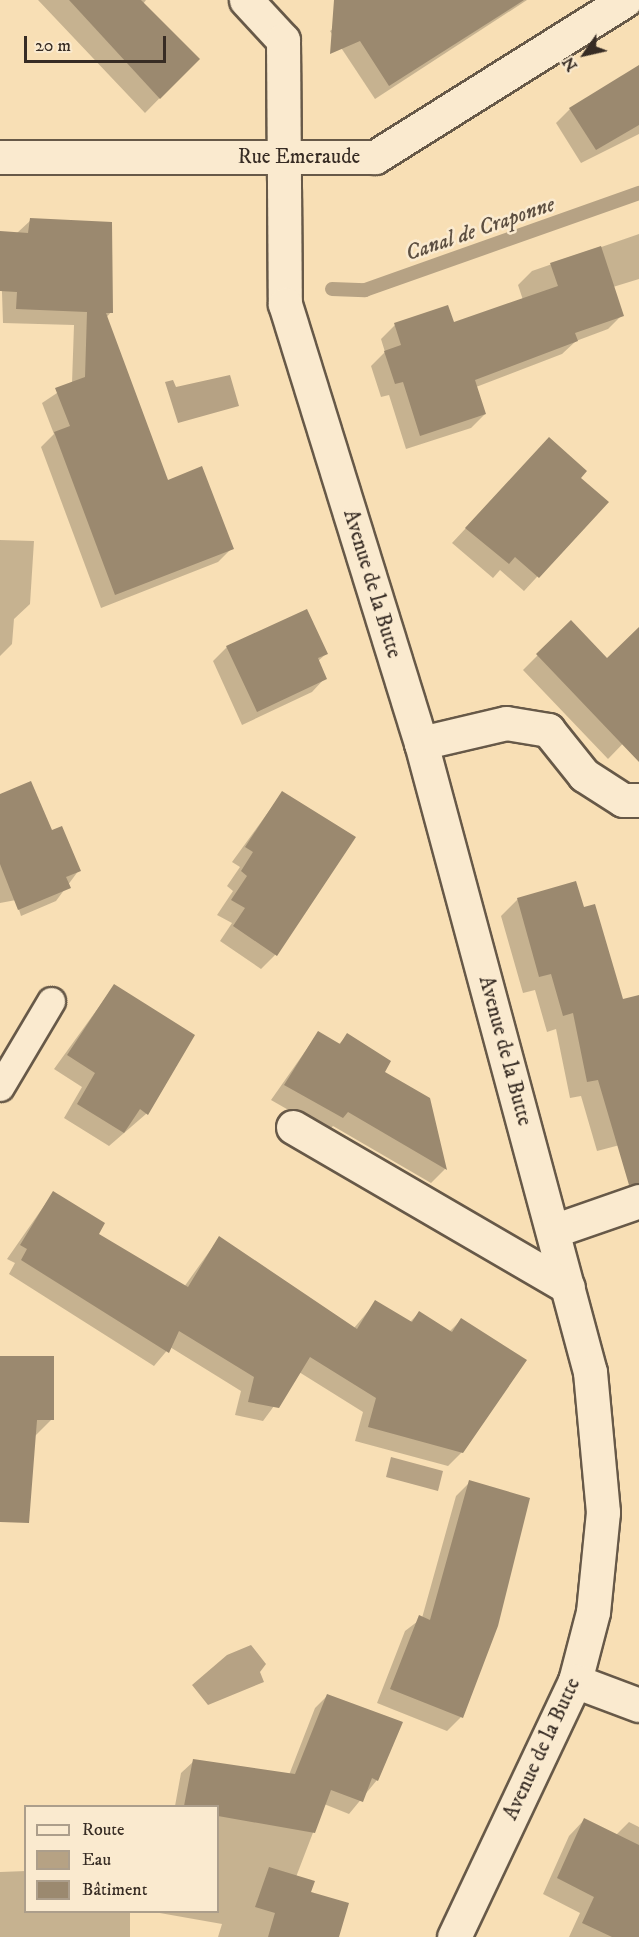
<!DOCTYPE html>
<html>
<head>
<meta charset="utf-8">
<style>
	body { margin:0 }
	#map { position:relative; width:639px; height:1937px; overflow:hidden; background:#f8dfb5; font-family:"IM FELL DW Pica",serif }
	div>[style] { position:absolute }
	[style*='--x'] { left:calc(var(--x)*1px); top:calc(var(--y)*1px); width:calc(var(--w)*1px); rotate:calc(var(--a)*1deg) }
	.water>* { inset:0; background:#b6a284 }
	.shadow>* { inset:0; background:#0003 }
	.stream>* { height:14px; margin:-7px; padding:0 7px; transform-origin:7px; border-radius:7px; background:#b6a284 }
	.building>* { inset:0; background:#9b896f }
	.roads { filter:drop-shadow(2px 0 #675948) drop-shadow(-2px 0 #675948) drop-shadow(0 2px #675948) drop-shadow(0 -2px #675948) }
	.service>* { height:27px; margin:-13.5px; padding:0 13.5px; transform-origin:13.5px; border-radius:13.5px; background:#faeacf }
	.minor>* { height:33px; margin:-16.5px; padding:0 16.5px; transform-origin:16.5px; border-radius:16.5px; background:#faeacf }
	span { translate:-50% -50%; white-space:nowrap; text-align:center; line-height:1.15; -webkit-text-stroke:5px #faeacf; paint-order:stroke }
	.street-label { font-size:21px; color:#372c24 }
	.water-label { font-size:22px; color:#5d4f41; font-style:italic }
	.legend { position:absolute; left:24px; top:1805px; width:195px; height:108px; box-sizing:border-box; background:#faeacf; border:2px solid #ac9e8b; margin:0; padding:8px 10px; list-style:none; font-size:18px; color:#372c24 }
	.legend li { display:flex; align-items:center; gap:12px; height:30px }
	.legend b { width:30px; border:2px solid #ac9e8b }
	.north { position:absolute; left:555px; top:24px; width:60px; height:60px; -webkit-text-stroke:4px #faeacf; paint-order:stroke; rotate:236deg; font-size:16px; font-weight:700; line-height:24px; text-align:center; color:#372c24 }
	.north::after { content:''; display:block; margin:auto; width:21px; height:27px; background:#372c24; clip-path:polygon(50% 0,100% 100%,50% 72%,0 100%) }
	.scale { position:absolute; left:24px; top:36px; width:142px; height:27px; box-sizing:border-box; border:3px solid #372c24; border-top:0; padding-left:8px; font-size:18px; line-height:21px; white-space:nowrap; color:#372c24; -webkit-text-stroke:4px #faeacf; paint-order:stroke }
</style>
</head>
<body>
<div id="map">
	<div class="water">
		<i style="clip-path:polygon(230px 375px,239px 406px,178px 423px,165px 382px,173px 380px,176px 387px)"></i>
		<i style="clip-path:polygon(391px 1457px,443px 1471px,438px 1491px,386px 1477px)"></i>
		<i style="clip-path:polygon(251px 1645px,266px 1664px,260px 1672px,264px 1682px,208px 1705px,192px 1685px,227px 1655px)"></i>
	</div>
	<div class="shadow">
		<i style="clip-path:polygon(38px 0,146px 0,143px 4px,198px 59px,145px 113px)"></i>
		<i style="clip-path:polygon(372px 0,527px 0,375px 99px,330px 31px)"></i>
		<i style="clip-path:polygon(639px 77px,639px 134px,581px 163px,556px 123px,570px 109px)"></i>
		<i style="clip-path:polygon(31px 220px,111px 312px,106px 318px,167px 482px,232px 548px,218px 562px,101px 608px,41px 447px,54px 434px,42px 403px,72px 383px,74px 325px,3px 323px,0 233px,17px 233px)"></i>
		<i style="clip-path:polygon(639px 234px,639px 279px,613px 287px,622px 315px,608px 329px,576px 341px,562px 354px,476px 387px,485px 414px,471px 428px,406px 449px,389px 395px,381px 397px,371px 366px,385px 352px,381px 339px,395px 325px,453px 324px,523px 300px,518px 285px,532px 271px)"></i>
		<i style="clip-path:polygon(535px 454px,606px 502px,524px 591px,500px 570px,493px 578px,452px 543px)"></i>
		<i style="clip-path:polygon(0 540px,34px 541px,30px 604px,14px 619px,12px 644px,0 656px)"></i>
		<i style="clip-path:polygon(571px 622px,607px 660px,639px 629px,639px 727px,608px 759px,523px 670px)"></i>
		<i style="clip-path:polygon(227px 647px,326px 654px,318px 661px,325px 678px,312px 692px,242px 725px,213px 661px)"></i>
		<i style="clip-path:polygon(282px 793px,275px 955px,261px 969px,220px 941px,232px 923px,217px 915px,233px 891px,227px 886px,240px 867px,232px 862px)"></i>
		<i style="clip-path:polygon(0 795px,51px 832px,79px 870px,56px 901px,21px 916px,16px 900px,0 903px)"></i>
		<i style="clip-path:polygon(518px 899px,583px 909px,622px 1001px,639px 996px,639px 1140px,597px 1151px,581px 1096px,570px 1098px,556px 1029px,547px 1032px,535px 990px,523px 993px,501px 916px)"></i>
		<i style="clip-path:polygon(114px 986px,193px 1035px,146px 1114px,109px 1146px,64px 1118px,82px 1087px,54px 1069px)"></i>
		<i style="clip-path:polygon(318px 1033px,338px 1045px,348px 1035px,383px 1072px,428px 1099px,445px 1169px,431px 1183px,333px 1126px,327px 1132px,271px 1100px)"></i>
		<i style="clip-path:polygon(53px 1193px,97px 1234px,184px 1287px,219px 1238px,354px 1328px,376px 1302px,409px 1323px,419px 1313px,449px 1332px,461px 1320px,462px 1452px,448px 1466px,355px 1441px,363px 1412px,299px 1372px,263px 1421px,235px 1415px,241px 1391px,170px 1347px,154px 1366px,9px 1274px,15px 1263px,7px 1259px)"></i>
		<i style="clip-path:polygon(0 1358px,52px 1419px,35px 1436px,0 1499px)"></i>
		<i style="clip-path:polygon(470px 1482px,461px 1717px,447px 1731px,377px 1703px,405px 1631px,422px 1618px,456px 1496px)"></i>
		<i style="clip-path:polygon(327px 1696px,377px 1780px,349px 1814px,324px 1804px,296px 1877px,327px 1937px,218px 1937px,222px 1924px,154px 1912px,218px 1912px,218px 1806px,175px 1806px,181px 1773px,194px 1761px,289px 1775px,315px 1708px)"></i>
		<i style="clip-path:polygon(584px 1820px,616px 1835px,629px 1822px,639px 1827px,639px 1937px,569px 1937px,580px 1913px,543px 1894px,569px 1836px)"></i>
		<i style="clip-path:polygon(26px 1871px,26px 1912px,130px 1912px,130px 1937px,0 1937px,0 1872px)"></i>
	</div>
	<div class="stream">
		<i style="--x:332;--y:289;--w:33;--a:2"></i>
		<i style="--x:365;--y:290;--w:291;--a:-19.5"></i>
	</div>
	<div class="building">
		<i style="clip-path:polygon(69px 0,141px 0,200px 59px,160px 99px)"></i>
		<i style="clip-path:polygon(334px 0,524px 0,389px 86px,360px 41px,330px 54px)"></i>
		<i style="clip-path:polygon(639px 65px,639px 125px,596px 150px,569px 108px)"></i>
		<i style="clip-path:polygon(30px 218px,112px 222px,113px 313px,106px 313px,168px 480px,202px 466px,234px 549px,115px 595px,54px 432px,70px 426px,55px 388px,85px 377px,87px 312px,16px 309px,17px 292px,0 291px,0 231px,28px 233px)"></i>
		<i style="clip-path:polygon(601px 246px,624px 316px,575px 333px,578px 341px,475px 380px,486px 414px,420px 436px,403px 382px,395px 384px,384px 351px,401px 345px,394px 323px,448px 305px,454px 322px,558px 286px,550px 263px)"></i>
		<i style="clip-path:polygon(549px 437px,587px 471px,581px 478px,609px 502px,539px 578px,515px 557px,509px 564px,465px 528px)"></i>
		<i style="clip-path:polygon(307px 609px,328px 654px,318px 658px,327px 679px,257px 712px,226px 646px)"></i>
		<i style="clip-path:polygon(571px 620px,607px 658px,639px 627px,639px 762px,536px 654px)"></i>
		<i style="clip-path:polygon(31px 781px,52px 830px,62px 826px,81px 871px,66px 877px,71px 888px,18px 910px,0 864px,0 794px)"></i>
		<i style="clip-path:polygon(282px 791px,356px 837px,277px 956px,233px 926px,245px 908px,231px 900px,247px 876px,241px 871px,253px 852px,245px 847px)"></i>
		<i style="clip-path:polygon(576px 881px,584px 907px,595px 904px,623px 999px,639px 995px,639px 1183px,629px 1185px,598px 1080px,587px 1082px,573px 1013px,563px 1016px,551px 974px,539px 977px,517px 898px)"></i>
		<i style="clip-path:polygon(114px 984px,195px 1035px,148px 1115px,140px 1109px,124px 1133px,77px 1104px,95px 1073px,67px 1055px)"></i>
		<i style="clip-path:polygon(318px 1031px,340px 1044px,347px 1033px,391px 1061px,385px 1072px,430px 1098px,447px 1170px,348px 1112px,343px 1118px,284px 1085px)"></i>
		<i style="clip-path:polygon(53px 1191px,105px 1223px,99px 1234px,188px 1287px,219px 1236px,357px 1329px,375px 1300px,412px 1322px,419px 1311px,452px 1332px,461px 1318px,527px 1360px,463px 1453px,368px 1427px,376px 1398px,310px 1357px,279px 1408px,248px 1402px,254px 1377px,179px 1331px,169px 1353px,21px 1260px,27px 1249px,20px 1245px)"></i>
		<i style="clip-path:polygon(0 1356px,54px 1356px,54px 1420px,37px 1420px,29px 1523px,0 1522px)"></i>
		<i style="clip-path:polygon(469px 1480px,530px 1498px,498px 1626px,463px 1718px,390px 1689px,419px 1615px,430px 1620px)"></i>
		<i style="clip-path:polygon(327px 1694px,403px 1722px,378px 1781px,372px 1778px,363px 1802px,331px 1790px,315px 1833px,218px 1816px,218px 1806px,184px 1806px,193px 1759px,295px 1774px)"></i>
		<i style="clip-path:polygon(584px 1818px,639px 1845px,639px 1937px,612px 1937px,582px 1923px,594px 1897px,557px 1878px)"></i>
		<i style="clip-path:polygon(269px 1867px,315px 1881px,311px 1892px,349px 1903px,339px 1937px,268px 1937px,275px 1913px,255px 1907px)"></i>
	</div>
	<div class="roads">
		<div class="service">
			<i style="--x:0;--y:1087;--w:100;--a:-59.3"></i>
		</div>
		<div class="minor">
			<i style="--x:246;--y:0;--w:54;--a:47.2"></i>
			<i style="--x:283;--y:40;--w:264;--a:89.6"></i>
			<i style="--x:285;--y:304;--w:460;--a:72.8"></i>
			<i style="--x:421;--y:743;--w:651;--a:74.96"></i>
			<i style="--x:590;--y:1372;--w:141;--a:84.7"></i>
			<i style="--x:603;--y:1512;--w:100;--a:95.7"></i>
			<i style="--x:593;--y:1612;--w:71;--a:104.6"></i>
			<i style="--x:575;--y:1681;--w:283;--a:115.3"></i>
			<i style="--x:0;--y:157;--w:375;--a:0"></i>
			<i style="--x:375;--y:157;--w:295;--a:-32.1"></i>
			<i style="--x:421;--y:743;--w:87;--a:-13.2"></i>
			<i style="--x:506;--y:723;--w:43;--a:9.5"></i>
			<i style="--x:548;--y:730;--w:58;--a:51.3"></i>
			<i style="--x:584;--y:775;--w:46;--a:32.7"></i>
			<i style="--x:623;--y:800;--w:16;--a:0"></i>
			<i style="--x:293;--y:1127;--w:318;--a:30.2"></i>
			<i style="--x:553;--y:1231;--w:91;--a:-19.2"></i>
			<i style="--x:575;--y:1681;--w:68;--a:20.6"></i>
		</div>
	</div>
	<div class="street-label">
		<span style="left:299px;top:157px">Rue Emeraude</span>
		<span style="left:372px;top:584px;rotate:73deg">Avenue de la Butte</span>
		<span style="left:505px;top:1051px;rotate:75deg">Avenue de la Butte</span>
		<span style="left:542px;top:1749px;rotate:-65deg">Avenue de la Butte</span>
	</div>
	<div class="water-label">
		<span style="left:480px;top:229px;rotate:-19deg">Canal de Craponne</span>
	</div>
	<ul class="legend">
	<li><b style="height:8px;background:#faeacf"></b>Route</li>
	<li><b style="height:16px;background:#b6a284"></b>Eau</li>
	<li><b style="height:16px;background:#9b896f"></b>Bâtiment</li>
	</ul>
	<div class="north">N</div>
	<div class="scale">20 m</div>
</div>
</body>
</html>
